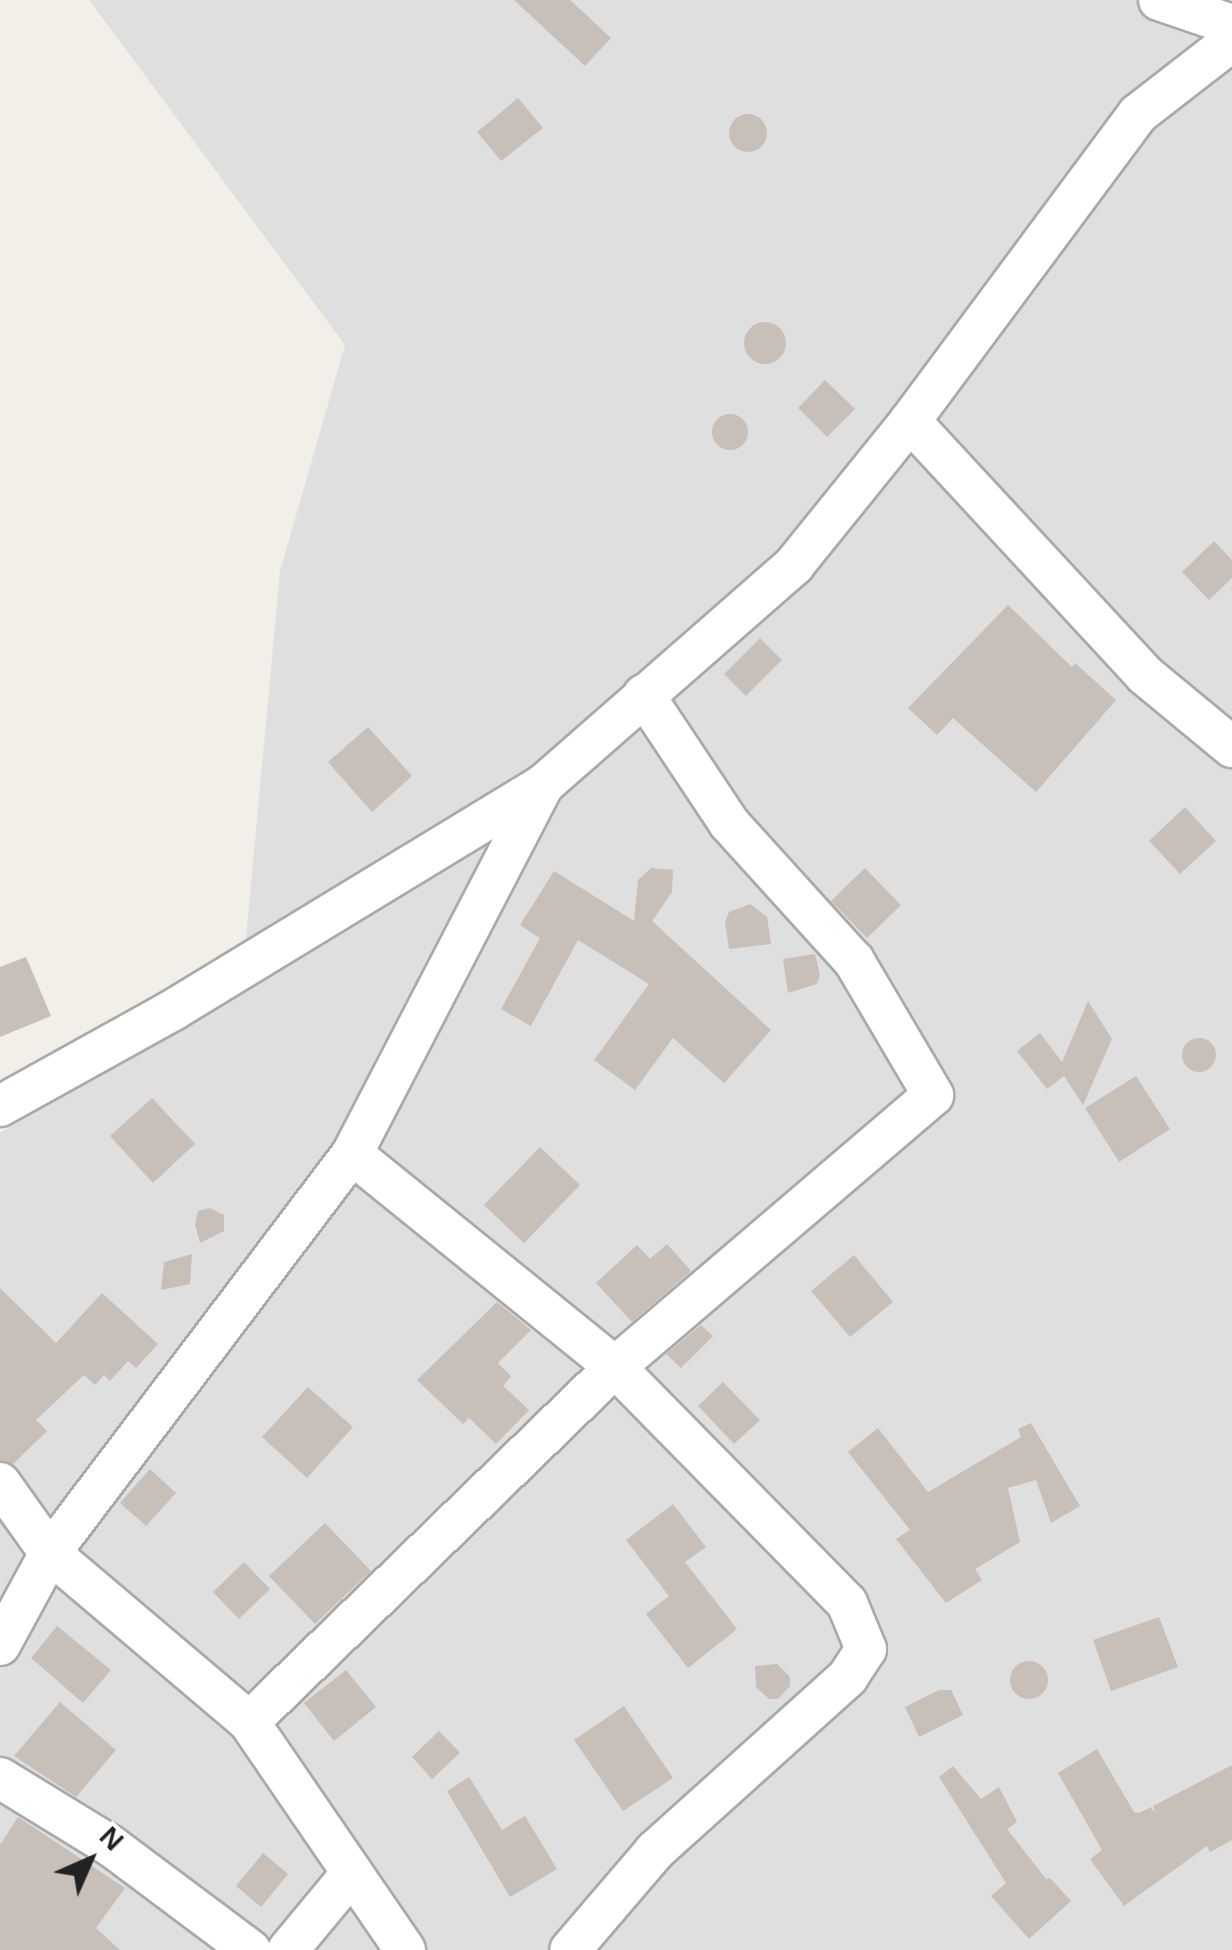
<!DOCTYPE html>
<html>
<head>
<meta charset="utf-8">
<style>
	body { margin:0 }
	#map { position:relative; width:1232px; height:1950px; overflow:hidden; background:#f2efe9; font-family:Arial,sans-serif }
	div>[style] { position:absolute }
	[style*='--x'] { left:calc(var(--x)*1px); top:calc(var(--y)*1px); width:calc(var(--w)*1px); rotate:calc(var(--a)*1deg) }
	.residential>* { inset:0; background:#e0dfdf }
	.building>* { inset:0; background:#c7bfb8 }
	.round { border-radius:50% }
	.roads { filter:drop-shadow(2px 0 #a9a9a9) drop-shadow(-2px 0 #a9a9a9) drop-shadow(0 2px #a9a9a9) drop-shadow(0 -2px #a9a9a9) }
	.street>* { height:40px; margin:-20px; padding:0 20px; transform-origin:20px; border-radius:20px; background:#fff }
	span { translate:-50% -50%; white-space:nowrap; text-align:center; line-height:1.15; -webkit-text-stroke:8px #fff; paint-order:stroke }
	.north { position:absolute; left:40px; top:1810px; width:100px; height:100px; -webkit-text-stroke:8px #fff; paint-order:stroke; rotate:45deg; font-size:28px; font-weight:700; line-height:40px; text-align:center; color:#222 }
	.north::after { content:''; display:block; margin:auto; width:35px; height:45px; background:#222; clip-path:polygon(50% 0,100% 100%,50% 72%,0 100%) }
</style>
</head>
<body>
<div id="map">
	<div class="residential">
		<i style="clip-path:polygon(89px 0,1232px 0,1232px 1950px,0 1950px,0 1133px,241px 992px,280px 571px,345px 345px)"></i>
	</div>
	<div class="building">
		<i style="clip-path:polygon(514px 0,570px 0,611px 38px,585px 66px)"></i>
		<i style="clip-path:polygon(518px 98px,543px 128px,501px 161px,477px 132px)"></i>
		<i class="round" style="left:729px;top:114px;width:38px;height:38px"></i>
		<i class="round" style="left:744px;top:322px;width:42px;height:42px"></i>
		<i style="clip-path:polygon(825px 380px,855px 409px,827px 437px,798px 408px)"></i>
		<i class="round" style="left:712px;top:414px;width:36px;height:36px"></i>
		<i style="clip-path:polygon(1214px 541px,1232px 560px,1232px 578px,1209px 600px,1182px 572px)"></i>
		<i style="clip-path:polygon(1008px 605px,1072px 667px,1075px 663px,1116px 700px,1036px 792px,953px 718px,937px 735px,908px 708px)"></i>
		<i style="clip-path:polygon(760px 638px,782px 660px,746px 696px,724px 674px)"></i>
		<i style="clip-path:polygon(368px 727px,412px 776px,372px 812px,328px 762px)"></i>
		<i style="clip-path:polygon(1185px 807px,1216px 841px,1180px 874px,1149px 841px)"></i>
		<i style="clip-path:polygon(651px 868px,673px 870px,672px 892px,652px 921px,771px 1030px,724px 1083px,673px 1038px,635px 1090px,594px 1060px,649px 984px,578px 940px,531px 1026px,501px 1009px,540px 938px,520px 925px,554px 871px,634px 921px,638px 880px)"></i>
		<i style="clip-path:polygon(865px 868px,901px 905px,867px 938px,831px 901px)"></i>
		<i style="clip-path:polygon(750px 904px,767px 917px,771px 944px,729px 949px,725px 922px,729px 912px)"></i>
		<i style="clip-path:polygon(815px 954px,820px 975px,817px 984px,788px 993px,783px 959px)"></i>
		<i style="clip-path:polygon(26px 957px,51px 1016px,0 1037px,0 967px)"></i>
		<i style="clip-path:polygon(1088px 1001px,1112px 1039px,1083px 1105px,1064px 1076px,1047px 1089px,1017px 1051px,1040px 1033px,1062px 1062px)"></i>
		<i class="round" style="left:1182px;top:1038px;width:34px;height:34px"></i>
		<i style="clip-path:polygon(1136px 1076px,1170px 1129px,1119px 1162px,1085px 1108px)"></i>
		<i style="clip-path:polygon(152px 1098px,195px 1144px,153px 1183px,110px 1136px)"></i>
		<i style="clip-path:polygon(540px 1147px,580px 1185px,524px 1243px,484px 1205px)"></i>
		<i style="clip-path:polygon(210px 1208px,224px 1215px,224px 1231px,200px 1243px,195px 1224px,198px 1211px)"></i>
		<i style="clip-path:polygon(667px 1244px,691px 1271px,632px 1322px,596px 1283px,637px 1245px,650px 1259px)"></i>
		<i style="clip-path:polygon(192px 1254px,190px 1284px,161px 1290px,164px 1262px)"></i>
		<i style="clip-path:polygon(854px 1255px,893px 1302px,850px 1337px,811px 1291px)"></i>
		<i style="clip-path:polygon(0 1288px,56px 1343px,102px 1293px,158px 1344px,136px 1368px,128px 1361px,110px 1381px,104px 1375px,95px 1385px,84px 1375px,36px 1420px,47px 1431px,13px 1464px,0 1460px)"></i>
		<i style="clip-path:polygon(497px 1302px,531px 1330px,498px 1363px,511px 1376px,503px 1386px,529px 1410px,496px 1444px,469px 1418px,463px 1424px,417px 1380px)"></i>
		<i style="clip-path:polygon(701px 1325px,713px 1336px,681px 1368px,666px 1354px)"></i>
		<i style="clip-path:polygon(723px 1382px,760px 1420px,734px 1444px,698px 1406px)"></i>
		<i style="clip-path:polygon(308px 1387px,353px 1427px,307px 1478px,262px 1437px)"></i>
		<i style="clip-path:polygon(1031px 1423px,1080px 1506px,1051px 1523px,1036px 1480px,1008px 1488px,1020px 1542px,975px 1569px,982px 1580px,946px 1603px,896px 1539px,910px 1530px,848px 1452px,878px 1428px,928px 1492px,1021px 1437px,1018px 1429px)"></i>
		<i style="clip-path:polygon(150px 1469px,176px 1493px,146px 1526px,120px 1503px)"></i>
		<i style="clip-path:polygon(673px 1504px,706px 1547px,685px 1562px,737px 1629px,688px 1668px,646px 1614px,669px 1596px,626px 1540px)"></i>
		<i style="clip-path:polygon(325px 1523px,371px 1571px,315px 1624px,269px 1576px)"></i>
		<i style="clip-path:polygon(244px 1562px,270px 1589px,239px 1619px,213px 1592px)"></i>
		<i style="clip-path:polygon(1159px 1617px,1178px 1667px,1111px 1691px,1093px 1640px)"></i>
		<i style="clip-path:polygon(57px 1626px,111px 1670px,83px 1703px,31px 1658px)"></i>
		<i class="round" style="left:1010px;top:1661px;width:38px;height:38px"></i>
		<i style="clip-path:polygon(777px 1664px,790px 1677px,790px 1686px,778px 1699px,769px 1699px,756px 1687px,755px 1666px)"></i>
		<i style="clip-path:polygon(346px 1670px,376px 1707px,334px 1741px,304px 1703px)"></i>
		<i style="clip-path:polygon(939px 1690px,951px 1690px,963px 1715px,919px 1737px,905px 1707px)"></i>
		<i style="clip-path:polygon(60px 1702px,116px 1750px,76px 1797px,14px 1756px)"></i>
		<i style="clip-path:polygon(624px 1706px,673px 1778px,623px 1811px,574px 1740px)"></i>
		<i style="clip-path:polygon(439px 1731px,460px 1753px,432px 1779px,412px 1757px)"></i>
		<i style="clip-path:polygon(1097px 1749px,1134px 1812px,1139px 1813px,1151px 1807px,1155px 1813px,1153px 1806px,1232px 1765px,1232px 1840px,1210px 1852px,1207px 1846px,1124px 1906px,1090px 1859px,1102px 1850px,1058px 1773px)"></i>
		<i style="clip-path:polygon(953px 1766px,981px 1799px,999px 1787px,1017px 1822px,1007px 1829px,1046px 1879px,1050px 1878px,1071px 1901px,1029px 1939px,991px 1896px,1006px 1883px,939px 1777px)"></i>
		<i style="clip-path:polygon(469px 1777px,502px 1830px,525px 1816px,557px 1869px,510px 1897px,447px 1791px)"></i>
		<i style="clip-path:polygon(18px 1817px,125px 1888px,96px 1928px,120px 1950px,0 1950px,0 1845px)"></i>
		<i style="clip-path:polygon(263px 1853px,288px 1874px,261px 1907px,236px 1886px)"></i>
	</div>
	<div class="roads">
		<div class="street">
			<i style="--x:1159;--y:0;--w:77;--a:18.9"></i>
			<i style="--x:910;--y:421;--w:346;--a:47.2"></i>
			<i style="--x:1145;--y:675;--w:113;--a:39.6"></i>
			<i style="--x:0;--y:1106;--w:198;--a:-29"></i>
			<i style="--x:173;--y:1010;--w:433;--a:-31.3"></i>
			<i style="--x:543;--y:785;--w:334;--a:-41.2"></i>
			<i style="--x:794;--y:565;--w:185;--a:-51.1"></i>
			<i style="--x:910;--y:421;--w:382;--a:-53.4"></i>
			<i style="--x:1138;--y:114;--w:119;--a:-37.8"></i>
			<i style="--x:352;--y:1154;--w:338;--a:39"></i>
			<i style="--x:615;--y:1367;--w:331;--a:45.5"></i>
			<i style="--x:847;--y:1603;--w:50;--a:67.6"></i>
			<i style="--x:866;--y:1649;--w:33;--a:123"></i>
			<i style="--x:848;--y:1677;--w:260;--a:138"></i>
			<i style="--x:655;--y:1851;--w:130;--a:130.6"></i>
			<i style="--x:0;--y:1483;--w:86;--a:54.5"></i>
			<i style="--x:50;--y:1553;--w:261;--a:40.3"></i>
			<i style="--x:249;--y:1722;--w:276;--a:55.6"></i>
			<i style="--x:0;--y:1645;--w:105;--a:-61.5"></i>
			<i style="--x:50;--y:1553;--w:500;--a:-52.88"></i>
			<i style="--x:352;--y:1154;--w:416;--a:-62.6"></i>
			<i style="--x:249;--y:1722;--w:510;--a:-44.13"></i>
			<i style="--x:615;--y:1367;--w:418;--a:-40.5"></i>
			<i style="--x:933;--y:1095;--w:156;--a:-120.5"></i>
			<i style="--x:854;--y:961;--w:186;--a:-132.2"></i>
			<i style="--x:729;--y:823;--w:154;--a:-123.6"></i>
			<i style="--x:0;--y:1778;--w:130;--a:31.5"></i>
			<i style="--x:111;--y:1846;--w:174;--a:36.8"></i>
			<i style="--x:288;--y:1950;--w:100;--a:-50.3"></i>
		</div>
	</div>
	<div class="north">N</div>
</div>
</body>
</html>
